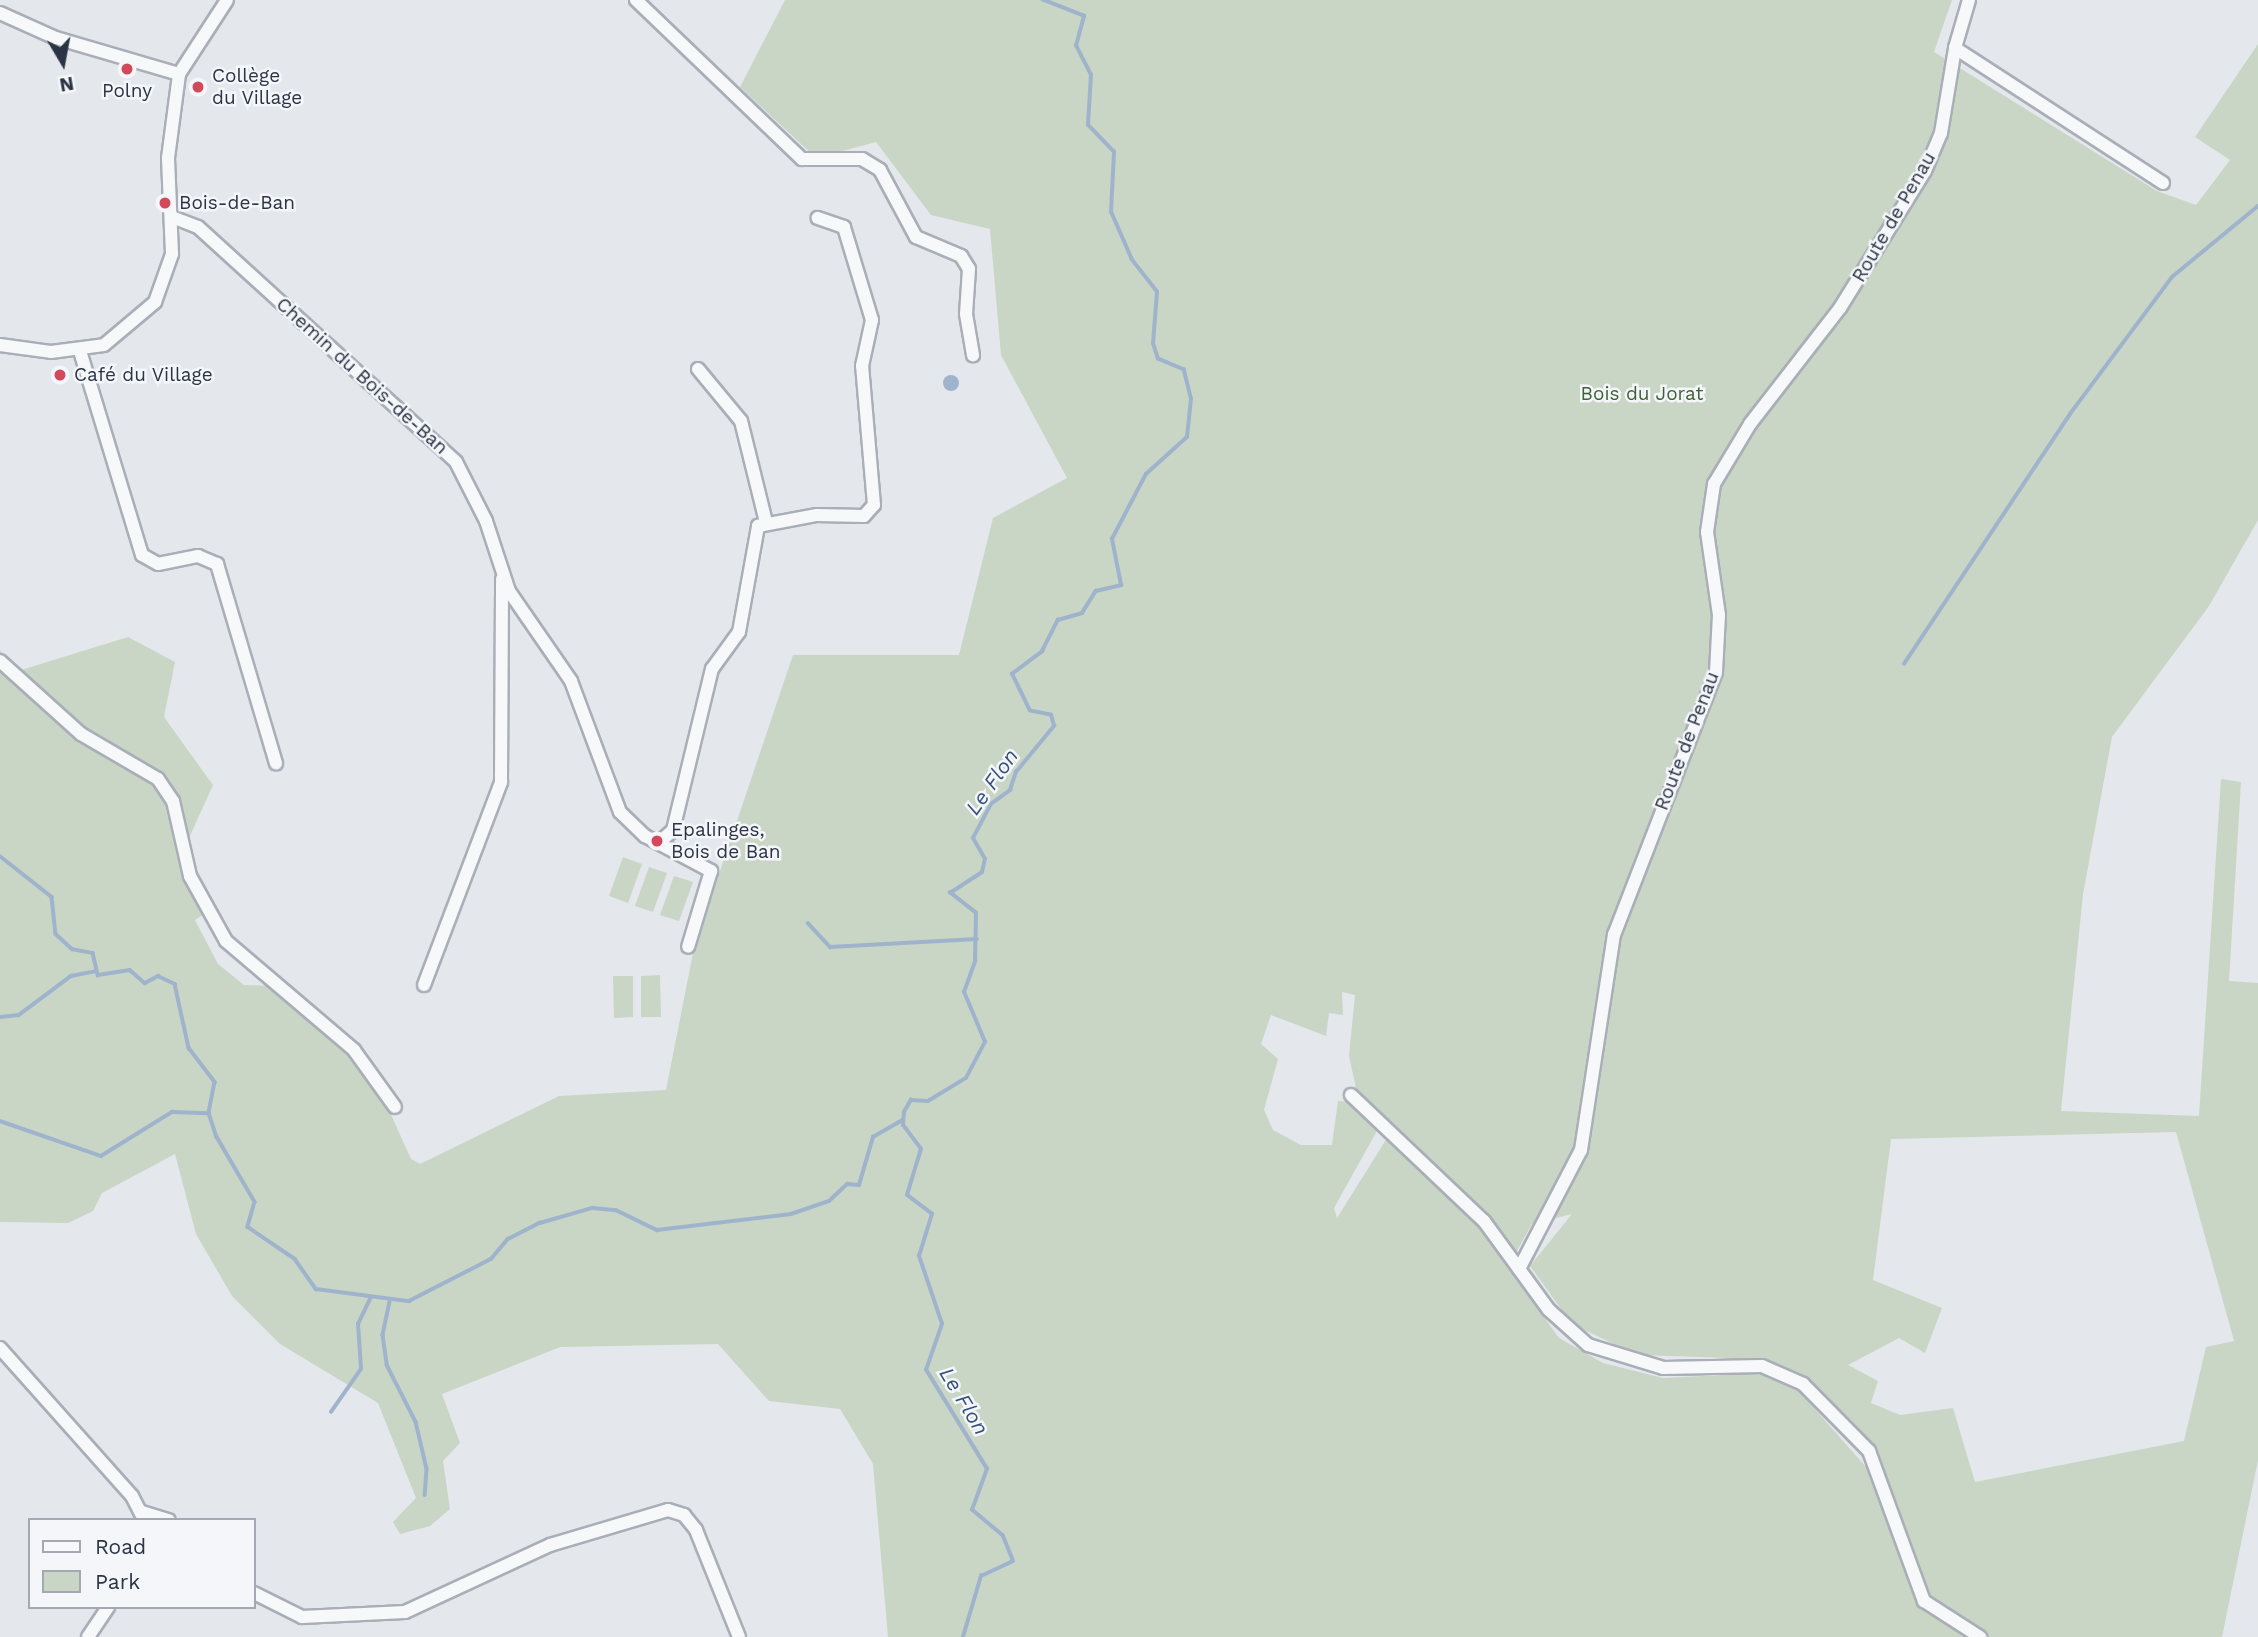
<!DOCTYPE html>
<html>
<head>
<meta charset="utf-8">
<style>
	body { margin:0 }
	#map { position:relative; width:2258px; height:1637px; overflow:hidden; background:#e4e7ec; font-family:"Work Sans",sans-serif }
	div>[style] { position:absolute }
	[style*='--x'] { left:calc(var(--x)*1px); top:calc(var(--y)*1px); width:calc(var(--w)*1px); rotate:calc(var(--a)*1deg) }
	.green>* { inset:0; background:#c9d6c5 }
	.water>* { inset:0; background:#9fb4cc }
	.round { border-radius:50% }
	.stream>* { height:3.5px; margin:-1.75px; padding:0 1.75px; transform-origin:1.75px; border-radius:1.75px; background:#9fb4cc }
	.roads { filter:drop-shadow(2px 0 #a9aeb7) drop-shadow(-2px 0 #a9aeb7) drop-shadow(0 2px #a9aeb7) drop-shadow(0 -2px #a9aeb7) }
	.minor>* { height:12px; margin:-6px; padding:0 6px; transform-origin:6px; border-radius:6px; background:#f7f8fa }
	.dots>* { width:19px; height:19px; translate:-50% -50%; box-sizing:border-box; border:4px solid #f4f6f9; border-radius:50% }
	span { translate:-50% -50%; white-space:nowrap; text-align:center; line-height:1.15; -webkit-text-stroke:5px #f4f6f9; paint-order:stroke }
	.poi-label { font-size:19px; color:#2b3445 }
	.left { translate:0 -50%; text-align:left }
	.street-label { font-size:19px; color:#2b3445 }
	.park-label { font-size:19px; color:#3f6138 }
	.water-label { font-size:21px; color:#34527a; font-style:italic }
	.legend { position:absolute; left:28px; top:1518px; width:228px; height:91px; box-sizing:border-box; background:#f4f6f9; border:2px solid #a4a8b1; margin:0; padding:9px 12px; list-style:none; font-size:21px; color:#2b3445 }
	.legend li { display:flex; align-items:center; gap:14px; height:35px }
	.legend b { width:35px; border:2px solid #a4a8b1 }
	.north { position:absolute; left:28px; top:28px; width:70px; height:70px; -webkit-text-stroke:5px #f4f6f9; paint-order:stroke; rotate:170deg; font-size:19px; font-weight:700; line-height:28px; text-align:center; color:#2b3445 }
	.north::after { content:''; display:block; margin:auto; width:24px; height:32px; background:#2b3445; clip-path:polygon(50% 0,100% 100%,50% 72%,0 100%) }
</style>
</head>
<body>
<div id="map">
	<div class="green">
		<i style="clip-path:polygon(evenodd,785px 0,1952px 0,1934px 52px,2157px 191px,2196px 205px,2230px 160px,2195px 137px,2258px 44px,2258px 520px,2209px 606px,2112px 737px,2083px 894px,2061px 1111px,2199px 1116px,2221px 779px,2241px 782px,2229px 981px,2258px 983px,2258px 1460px,2222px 1637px,1988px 1637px,1961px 1622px,1930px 1596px,1922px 1579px,1875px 1446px,1808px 1378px,1762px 1359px,1637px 1355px,1572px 1324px,1530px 1266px,1572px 1214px,1532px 1224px,1508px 1267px,1559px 1338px,1603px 1363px,1663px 1378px,1761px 1373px,1799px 1391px,1873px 1475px,1921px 1606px,1968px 1637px,888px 1637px,873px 1464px,840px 1409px,769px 1401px,718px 1344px,560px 1347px,442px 1394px,460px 1443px,443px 1461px,450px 1509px,430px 1526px,400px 1534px,393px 1522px,416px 1498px,378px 1403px,280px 1344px,232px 1296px,196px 1234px,175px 1154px,102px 1193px,93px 1211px,68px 1223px,0 1222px,0 650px,18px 671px,128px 637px,175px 662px,164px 717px,213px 785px,184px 849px,210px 910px,195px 920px,218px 964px,244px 985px,272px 986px,347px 1054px,388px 1108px,411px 1159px,420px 1164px,559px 1096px,666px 1090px,694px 948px,793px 655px,959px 655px,993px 518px,1067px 478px,1001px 355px,990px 229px,931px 215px,876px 142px,816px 158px,740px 87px,785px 0,1342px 992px,1355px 995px,1349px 1056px,1357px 1093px,1394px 1127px,1337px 1218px,1334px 1208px,1378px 1129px,1349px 1102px,1338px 1101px,1332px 1145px,1301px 1145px,1273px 1130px,1264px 1110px,1278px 1059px,1261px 1044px,1271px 1015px,1326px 1036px,1329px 1013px,1343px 1015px,1342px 992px,785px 0,2176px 1132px,2234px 1341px,2206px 1347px,2184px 1441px,1975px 1482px,1953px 1408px,1900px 1415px,1871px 1403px,1878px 1381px,1848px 1365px,1899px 1338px,1925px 1353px,1942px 1308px,1873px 1280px,1891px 1139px,2176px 1132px)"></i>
		<i style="clip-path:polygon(623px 857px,642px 864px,628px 903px,609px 896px)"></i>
		<i style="clip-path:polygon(649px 867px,667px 873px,653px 912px,635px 906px)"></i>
		<i style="clip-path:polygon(674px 876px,693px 882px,679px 921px,660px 915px)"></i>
		<i style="clip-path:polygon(660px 975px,661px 1017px,641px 1017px,641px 976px)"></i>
		<i style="clip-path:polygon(613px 976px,633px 976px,633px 1017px,614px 1018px)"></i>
	</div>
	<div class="water">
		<i class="round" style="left:943px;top:375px;width:16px;height:16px"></i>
	</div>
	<div class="stream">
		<i style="--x:1904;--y:664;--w:300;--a:-56.4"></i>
		<i style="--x:2070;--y:414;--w:171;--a:-53.3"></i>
		<i style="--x:2172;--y:277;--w:112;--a:-39.5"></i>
		<i style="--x:0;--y:856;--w:66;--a:38.3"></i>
		<i style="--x:52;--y:897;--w:37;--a:84"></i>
		<i style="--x:56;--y:934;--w:22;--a:43"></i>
		<i style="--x:72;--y:949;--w:21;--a:11"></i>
		<i style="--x:93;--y:953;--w:23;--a:77"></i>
		<i style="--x:98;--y:975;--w:32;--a:-9"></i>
		<i style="--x:130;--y:970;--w:20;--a:41"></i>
		<i style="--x:145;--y:983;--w:15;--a:-28"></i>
		<i style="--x:158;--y:976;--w:19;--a:25"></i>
		<i style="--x:175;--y:984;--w:66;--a:77.7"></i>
		<i style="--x:189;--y:1048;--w:43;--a:52.6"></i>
		<i style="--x:215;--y:1082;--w:32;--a:101"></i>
		<i style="--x:209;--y:1113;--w:25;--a:72"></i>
		<i style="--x:217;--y:1137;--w:75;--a:59.7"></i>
		<i style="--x:255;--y:1202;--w:26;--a:106"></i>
		<i style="--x:248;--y:1227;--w:57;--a:34.2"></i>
		<i style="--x:295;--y:1259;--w:37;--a:55"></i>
		<i style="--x:316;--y:1289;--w:94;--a:7.4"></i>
		<i style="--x:409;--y:1301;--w:92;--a:-27.1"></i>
		<i style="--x:491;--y:1259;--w:26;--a:-50"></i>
		<i style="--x:508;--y:1239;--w:36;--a:-27"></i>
		<i style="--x:540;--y:1223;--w:54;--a:-16.1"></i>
		<i style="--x:592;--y:1208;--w:24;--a:5"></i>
		<i style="--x:616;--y:1210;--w:46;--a:26"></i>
		<i style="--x:657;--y:1230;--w:135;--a:-6.8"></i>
		<i style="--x:791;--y:1214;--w:40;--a:-18.9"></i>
		<i style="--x:829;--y:1201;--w:25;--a:-43"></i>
		<i style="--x:847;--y:1184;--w:12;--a:5"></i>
		<i style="--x:859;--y:1185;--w:50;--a:-73.7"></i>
		<i style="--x:873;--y:1137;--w:34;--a:-30"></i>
		<i style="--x:808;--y:923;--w:33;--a:47"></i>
		<i style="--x:830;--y:947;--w:147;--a:-3.1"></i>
		<i style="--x:0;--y:1017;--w:19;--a:-6"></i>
		<i style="--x:19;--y:1015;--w:65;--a:-36.9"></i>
		<i style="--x:71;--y:976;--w:25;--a:-11"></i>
		<i style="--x:0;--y:1121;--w:107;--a:19.1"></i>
		<i style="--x:101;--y:1156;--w:84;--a:-31.8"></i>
		<i style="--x:172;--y:1112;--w:37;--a:2"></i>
		<i style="--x:390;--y:1302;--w:34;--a:102"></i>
		<i style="--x:383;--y:1335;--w:30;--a:82"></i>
		<i style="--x:387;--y:1365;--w:64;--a:63"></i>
		<i style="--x:416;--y:1422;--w:48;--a:76.8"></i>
		<i style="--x:427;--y:1469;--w:26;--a:94"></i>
		<i style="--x:331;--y:1412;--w:52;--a:-55.1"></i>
		<i style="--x:361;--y:1369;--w:45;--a:-93.8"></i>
		<i style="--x:358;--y:1324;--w:28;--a:-64"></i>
		<i style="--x:963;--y:1637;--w:64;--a:-73.6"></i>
		<i style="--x:981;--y:1576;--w:35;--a:-25"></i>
		<i style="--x:1013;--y:1561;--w:27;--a:-112"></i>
		<i style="--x:1003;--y:1536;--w:40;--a:-140"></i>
		<i style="--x:972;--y:1510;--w:44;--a:-69.9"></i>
		<i style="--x:987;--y:1469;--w:116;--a:-121.6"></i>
		<i style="--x:926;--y:1370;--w:49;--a:-70.8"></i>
		<i style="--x:942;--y:1324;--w:72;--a:-108.7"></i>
		<i style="--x:919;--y:1256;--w:44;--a:-72.8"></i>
		<i style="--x:932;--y:1214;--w:31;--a:-143"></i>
		<i style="--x:907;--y:1195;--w:48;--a:-73.1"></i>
		<i style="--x:921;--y:1149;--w:30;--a:-127"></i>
		<i style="--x:903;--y:1125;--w:13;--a:-86"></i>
		<i style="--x:904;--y:1112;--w:14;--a:-60"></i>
		<i style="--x:911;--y:1100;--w:17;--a:3"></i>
		<i style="--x:928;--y:1101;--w:44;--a:-31.2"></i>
		<i style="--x:966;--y:1078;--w:41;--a:-62.2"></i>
		<i style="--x:985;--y:1042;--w:54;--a:-112.8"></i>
		<i style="--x:964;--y:992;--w:33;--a:-70"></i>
		<i style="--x:975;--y:961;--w:48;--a:-88.8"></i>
		<i style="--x:976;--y:913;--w:33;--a:-142"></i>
		<i style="--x:950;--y:893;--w:38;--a:-33"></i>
		<i style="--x:982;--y:872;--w:13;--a:-77"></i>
		<i style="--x:985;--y:859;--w:24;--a:-120"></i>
		<i style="--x:973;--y:838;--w:38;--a:-62"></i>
		<i style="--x:991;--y:804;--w:24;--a:-36"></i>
		<i style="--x:1010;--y:790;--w:19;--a:-72"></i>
		<i style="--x:1016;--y:772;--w:60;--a:-50.4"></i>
		<i style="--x:1054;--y:726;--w:11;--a:-105"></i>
		<i style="--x:1051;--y:715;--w:21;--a:-169"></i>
		<i style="--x:1030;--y:711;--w:41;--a:-115.9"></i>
		<i style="--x:1012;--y:674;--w:38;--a:-37"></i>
		<i style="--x:1042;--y:651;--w:35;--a:-63"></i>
		<i style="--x:1058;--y:620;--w:25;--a:-16"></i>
		<i style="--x:1082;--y:613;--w:26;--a:-58"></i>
		<i style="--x:1096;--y:591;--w:26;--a:-13"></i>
		<i style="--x:1121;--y:585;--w:47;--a:-101.1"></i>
		<i style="--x:1112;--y:539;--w:73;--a:-62.4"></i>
		<i style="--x:1146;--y:474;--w:55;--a:-42.1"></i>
		<i style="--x:1187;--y:437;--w:38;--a:-84"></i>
		<i style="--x:1191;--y:399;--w:30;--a:-104"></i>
		<i style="--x:1184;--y:370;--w:28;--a:-157"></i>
		<i style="--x:1158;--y:359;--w:16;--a:-108"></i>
		<i style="--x:1153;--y:344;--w:52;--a:-85.6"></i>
		<i style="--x:1157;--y:292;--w:41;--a:-128"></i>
		<i style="--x:1132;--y:260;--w:52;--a:-113.6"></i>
		<i style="--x:1111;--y:212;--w:60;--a:-87.1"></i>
		<i style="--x:1114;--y:152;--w:37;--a:-134"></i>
		<i style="--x:1088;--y:125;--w:50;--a:-86.6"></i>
		<i style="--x:1091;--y:75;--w:33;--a:-117"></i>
		<i style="--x:1076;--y:46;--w:31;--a:-75"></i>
		<i style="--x:1084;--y:16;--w:44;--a:-158.7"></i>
	</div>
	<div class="roads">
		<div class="minor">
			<i style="--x:636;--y:0;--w:230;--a:43.8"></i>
			<i style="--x:802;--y:159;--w:60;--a:0"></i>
			<i style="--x:862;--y:159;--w:21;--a:31"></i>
			<i style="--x:880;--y:170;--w:76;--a:61.8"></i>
			<i style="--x:916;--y:237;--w:49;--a:22.9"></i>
			<i style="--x:961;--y:256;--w:15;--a:58"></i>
			<i style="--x:969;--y:269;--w:45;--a:93.8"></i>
			<i style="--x:966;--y:314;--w:42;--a:80.3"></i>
			<i style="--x:1969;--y:0;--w:50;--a:106.3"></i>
			<i style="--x:1955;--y:48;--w:248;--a:33"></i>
			<i style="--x:0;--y:13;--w:61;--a:24.1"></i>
			<i style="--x:56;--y:38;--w:128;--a:16.3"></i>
			<i style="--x:179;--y:74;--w:88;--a:-57"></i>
			<i style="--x:172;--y:217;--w:28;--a:21"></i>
			<i style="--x:198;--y:227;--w:349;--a:42.3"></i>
			<i style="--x:456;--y:462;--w:66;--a:63"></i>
			<i style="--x:486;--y:521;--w:74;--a:71.8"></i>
			<i style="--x:509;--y:591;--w:109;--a:55.4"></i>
			<i style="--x:571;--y:681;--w:140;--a:69.5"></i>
			<i style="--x:620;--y:812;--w:35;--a:44"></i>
			<i style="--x:645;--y:836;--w:75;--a:27.9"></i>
			<i style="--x:711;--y:871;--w:79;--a:106.8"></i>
			<i style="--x:0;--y:345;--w:51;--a:7.8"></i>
			<i style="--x:51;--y:352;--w:53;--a:-7.5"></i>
			<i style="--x:104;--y:345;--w:67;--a:-40.1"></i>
			<i style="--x:155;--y:302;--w:51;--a:-70.5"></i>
			<i style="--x:172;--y:254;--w:96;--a:-92.4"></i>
			<i style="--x:168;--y:158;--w:85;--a:-82.5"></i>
			<i style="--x:80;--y:351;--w:213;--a:73.1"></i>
			<i style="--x:142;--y:555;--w:18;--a:29"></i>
			<i style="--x:158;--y:564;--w:41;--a:-11.3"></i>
			<i style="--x:198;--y:556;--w:21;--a:23"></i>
			<i style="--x:217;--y:564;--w:208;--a:73.5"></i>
			<i style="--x:698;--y:369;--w:67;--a:50.4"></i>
			<i style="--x:741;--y:421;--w:104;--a:76.1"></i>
			<i style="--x:0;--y:661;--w:109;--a:42"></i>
			<i style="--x:81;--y:734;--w:89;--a:30.3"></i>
			<i style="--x:158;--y:779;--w:27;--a:56"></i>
			<i style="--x:173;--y:801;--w:77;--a:77.2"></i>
			<i style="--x:190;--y:876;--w:74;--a:61"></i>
			<i style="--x:226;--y:941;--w:168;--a:40.4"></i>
			<i style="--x:354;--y:1050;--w:70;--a:54.3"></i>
			<i style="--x:662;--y:840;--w:15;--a:-42"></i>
			<i style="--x:673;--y:830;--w:166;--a:-76.4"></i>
			<i style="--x:712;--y:669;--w:46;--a:-53.9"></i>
			<i style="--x:739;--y:632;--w:108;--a:-79.8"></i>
			<i style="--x:758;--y:526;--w:60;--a:-10.6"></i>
			<i style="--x:817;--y:515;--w:47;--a:1.2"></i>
			<i style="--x:864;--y:516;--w:15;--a:-48"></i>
			<i style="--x:874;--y:505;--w:140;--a:-94.9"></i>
			<i style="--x:862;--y:366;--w:47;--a:-77.7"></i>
			<i style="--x:872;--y:320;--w:97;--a:-106.8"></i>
			<i style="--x:844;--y:227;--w:28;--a:-161"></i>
			<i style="--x:424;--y:985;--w:217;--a:-69.2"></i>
			<i style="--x:501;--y:782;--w:203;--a:-89.7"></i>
			<i style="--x:1351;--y:1095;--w:183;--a:43.5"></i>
			<i style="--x:1484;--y:1221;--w:110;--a:53.9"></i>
			<i style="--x:1549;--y:1310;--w:52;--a:41.9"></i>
			<i style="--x:1588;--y:1345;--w:78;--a:17"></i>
			<i style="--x:1663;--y:1368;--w:99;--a:-1.2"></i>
			<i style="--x:1762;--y:1366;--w:45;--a:23.7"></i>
			<i style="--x:1803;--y:1384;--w:94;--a:45.4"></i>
			<i style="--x:1869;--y:1451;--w:160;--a:69.9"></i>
			<i style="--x:1924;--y:1601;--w:67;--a:32.7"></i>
			<i style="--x:1519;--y:1269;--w:134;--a:-62.5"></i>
			<i style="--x:1581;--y:1150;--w:218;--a:-81.3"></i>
			<i style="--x:1614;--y:935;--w:282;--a:-68.8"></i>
			<i style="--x:1716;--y:672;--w:57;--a:-87"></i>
			<i style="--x:1719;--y:615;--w:84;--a:-98.2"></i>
			<i style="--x:1707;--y:532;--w:49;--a:-81.7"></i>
			<i style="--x:1714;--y:484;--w:70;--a:-59"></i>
			<i style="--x:1750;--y:424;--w:147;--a:-52.2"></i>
			<i style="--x:1840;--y:308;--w:161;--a:-58.2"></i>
			<i style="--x:1925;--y:171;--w:41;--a:-67.2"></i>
			<i style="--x:1941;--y:133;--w:86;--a:-80.6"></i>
			<i style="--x:0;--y:1348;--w:198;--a:48.3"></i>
			<i style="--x:132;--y:1496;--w:27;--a:63"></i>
			<i style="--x:142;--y:1512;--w:28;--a:17"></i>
			<i style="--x:254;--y:1593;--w:54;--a:26.6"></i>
			<i style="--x:302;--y:1617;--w:103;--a:-2.8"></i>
			<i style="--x:405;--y:1612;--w:160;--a:-24.8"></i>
			<i style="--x:550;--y:1545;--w:123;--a:-16.5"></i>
			<i style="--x:668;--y:1510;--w:17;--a:17"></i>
			<i style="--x:684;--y:1515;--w:19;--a:51"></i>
			<i style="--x:696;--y:1530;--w:115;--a:68.1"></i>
			<i style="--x:88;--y:1637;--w:36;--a:-56"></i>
		</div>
	</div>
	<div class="dots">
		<i style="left:127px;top:69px;background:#d1495b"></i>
		<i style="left:198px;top:87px;background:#d1495b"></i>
		<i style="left:165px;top:203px;background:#d1495b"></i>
		<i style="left:60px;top:375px;background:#d1495b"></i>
		<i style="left:657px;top:841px;background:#d1495b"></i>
	</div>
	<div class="poi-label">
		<span class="left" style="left:212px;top:87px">Collège<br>du Village</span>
		<span style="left:127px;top:91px">Polny</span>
		<span class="left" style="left:179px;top:203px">Bois-de-Ban</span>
		<span class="left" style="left:74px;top:375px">Café du Village</span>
		<span class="left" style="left:671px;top:841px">Epalinges,<br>Bois de Ban</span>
	</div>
	<div class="street-label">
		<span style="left:1894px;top:217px;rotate:-60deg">Route de Penau</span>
		<span style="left:362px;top:376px;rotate:42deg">Chemin du Bois-de-Ban</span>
		<span style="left:1687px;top:741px;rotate:-69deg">Route de Penau</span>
	</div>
	<div class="park-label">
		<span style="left:1642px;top:394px">Bois du Jorat</span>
	</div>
	<div class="water-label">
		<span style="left:992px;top:782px;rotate:-55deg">Le Flon</span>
		<span style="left:964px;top:1401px;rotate:59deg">Le Flon</span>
	</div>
	<ul class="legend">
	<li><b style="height:9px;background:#f7f8fa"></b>Road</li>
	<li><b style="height:19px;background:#c9d6c5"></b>Park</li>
	</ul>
	<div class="north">N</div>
</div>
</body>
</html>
